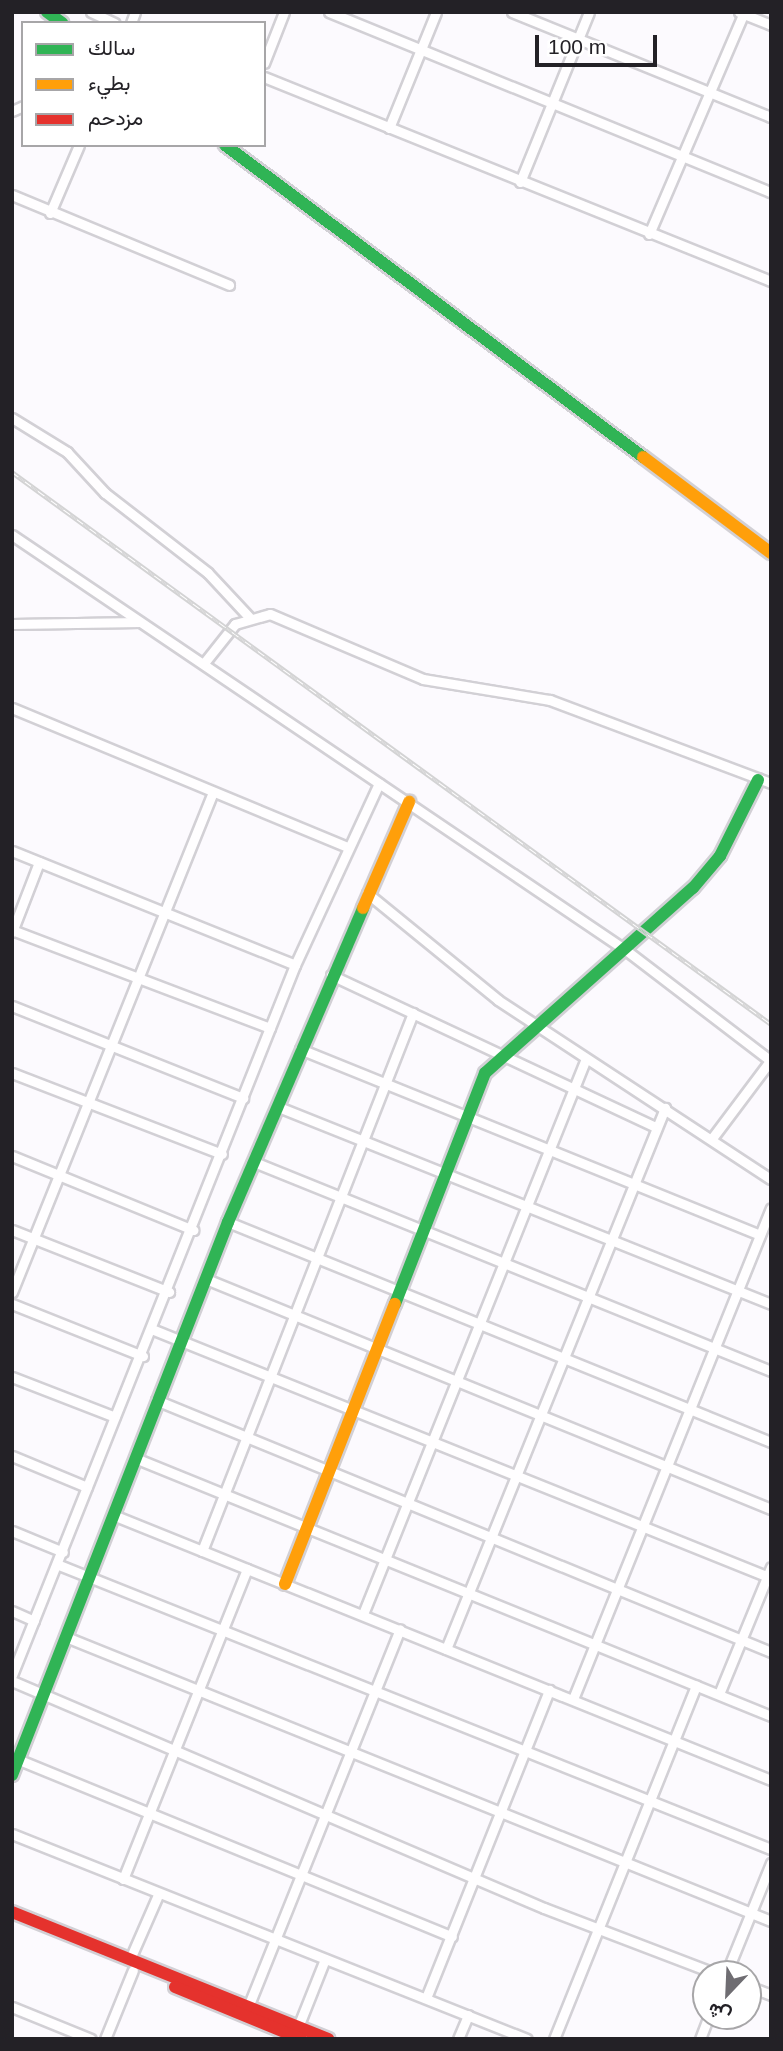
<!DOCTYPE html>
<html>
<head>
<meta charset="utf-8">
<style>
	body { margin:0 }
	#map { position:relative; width:783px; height:2051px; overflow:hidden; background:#fcfafe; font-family:Arial,Vazirmatn,sans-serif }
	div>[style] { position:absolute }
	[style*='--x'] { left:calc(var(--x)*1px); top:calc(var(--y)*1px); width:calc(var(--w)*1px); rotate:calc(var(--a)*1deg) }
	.roads { filter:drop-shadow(2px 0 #d2d0d5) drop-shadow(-2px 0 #d2d0d5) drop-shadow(0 2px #d2d0d5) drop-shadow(0 -2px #d2d0d5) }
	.street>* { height:9px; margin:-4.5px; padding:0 4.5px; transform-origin:4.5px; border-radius:4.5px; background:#fffeff }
	.fast>* { height:12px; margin:-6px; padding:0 6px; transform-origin:6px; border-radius:6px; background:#30b455 }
	.slow>* { height:12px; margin:-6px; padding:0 6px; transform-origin:6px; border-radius:6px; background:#ff9f0a }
	.jam>* { height:12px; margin:-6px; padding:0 6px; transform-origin:6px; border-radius:6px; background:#e5322d }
	.rail>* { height:5px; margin-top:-2.5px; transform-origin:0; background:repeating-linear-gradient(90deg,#fff 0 8px,#d3d3d4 0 16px); box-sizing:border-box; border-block:2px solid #d3d3d4 }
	span { translate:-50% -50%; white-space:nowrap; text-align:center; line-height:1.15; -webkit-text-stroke:7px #fff; paint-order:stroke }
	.frame { position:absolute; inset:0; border:14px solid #232126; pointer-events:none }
	.legend { position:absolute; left:21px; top:21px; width:245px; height:126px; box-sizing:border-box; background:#fff; border:2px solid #a7a6a8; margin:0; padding:9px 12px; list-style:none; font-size:21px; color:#232126 }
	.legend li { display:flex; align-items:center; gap:14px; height:35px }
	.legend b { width:35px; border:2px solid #a7a6a8 }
	.north { position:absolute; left:692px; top:1960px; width:70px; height:70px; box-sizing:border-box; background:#fff; border:2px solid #a7a6a8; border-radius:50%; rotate:203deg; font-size:19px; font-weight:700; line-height:28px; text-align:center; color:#232126 }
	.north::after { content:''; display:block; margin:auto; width:24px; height:32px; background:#6f6d72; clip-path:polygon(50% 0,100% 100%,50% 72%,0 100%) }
	.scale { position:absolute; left:535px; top:35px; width:122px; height:32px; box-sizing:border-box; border:4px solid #232126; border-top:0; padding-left:9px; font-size:21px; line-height:24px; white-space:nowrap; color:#232126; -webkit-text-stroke:5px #fff; paint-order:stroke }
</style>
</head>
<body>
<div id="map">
	<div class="roads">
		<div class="street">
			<i style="--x:91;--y:12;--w:26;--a:25"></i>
			<i style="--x:329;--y:12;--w:477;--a:22.2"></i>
			<i style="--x:512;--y:12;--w:279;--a:22.1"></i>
			<i style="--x:739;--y:12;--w:35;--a:22"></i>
			<i style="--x:131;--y:23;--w:12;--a:-70"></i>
			<i style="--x:264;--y:63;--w:55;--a:-68.6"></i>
			<i style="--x:264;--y:77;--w:547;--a:21.92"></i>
			<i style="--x:12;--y:111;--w:12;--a:-24"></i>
			<i style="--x:389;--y:128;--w:125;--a:-67.9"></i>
			<i style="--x:520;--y:182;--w:183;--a:-67.9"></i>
			<i style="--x:12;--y:195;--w:235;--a:22.5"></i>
			<i style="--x:50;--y:213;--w:74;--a:-66.9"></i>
			<i style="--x:649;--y:234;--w:241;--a:-66.8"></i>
			<i style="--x:12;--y:418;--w:65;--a:31.7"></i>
			<i style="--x:67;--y:452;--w:56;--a:47.2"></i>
			<i style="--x:105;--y:493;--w:130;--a:37.8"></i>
			<i style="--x:208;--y:573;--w:60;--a:47"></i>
			<i style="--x:12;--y:535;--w:742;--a:34.08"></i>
			<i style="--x:627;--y:951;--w:181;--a:37.4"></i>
			<i style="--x:12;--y:624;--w:128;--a:-0.9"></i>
			<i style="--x:204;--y:663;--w:50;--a:-51.5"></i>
			<i style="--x:235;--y:624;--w:36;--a:-16"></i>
			<i style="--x:270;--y:614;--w:166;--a:23"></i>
			<i style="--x:423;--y:679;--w:129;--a:9.4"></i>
			<i style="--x:550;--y:700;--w:236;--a:20.6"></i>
			<i style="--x:12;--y:708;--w:364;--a:22.5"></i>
			<i style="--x:12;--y:851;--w:305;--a:21.9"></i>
			<i style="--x:367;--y:893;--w:169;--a:39.2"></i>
			<i style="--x:498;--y:1000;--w:326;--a:33.3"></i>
			<i style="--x:12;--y:930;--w:276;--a:20.8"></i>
			<i style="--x:12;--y:932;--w:75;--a:-68.9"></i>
			<i style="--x:331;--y:975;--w:359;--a:25.1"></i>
			<i style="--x:12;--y:1006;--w:249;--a:21.7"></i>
			<i style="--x:300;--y:1049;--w:496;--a:22"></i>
			<i style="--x:12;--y:1073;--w:225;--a:21.1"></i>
			<i style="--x:276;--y:1106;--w:533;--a:21.8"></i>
			<i style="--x:713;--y:1137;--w:95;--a:-53.1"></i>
			<i style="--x:12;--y:1156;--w:196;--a:22.2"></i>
			<i style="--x:254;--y:1162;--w:558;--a:22.01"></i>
			<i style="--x:228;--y:1222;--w:586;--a:22.06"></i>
			<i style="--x:12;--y:1230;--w:169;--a:21.5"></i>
			<i style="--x:206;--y:1279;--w:610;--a:22.15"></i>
			<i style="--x:12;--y:1292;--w:539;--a:-68.1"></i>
			<i style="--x:12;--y:1304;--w:141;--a:21.7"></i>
			<i style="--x:154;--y:1330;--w:665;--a:21.9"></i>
			<i style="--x:12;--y:1377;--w:110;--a:21.2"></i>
			<i style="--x:156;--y:1400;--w:665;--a:22.28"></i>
			<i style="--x:12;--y:1456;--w:81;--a:22.5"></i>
			<i style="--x:135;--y:1458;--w:686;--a:22.08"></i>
			<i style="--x:113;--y:1515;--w:709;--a:21.94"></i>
			<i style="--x:12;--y:1531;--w:55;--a:22.4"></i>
			<i style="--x:202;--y:1551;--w:578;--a:-68.59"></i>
			<i style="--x:59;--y:1565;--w:767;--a:21.75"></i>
			<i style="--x:12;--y:1611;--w:24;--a:24"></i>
			<i style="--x:363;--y:1614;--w:596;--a:-68.13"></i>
			<i style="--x:66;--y:1637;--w:760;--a:21.94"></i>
			<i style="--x:446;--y:1649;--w:584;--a:-67.96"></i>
			<i style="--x:12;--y:1675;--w:764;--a:-68.27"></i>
			<i style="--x:295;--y:965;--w:200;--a:-65.2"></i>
			<i style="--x:12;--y:1681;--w:578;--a:23.11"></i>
			<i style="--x:544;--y:1908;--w:185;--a:20.9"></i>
			<i style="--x:719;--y:1694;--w:137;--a:-67.7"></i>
			<i style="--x:573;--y:1699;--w:529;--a:-68.04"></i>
			<i style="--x:12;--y:1757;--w:475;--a:22.2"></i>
			<i style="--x:12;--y:1834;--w:554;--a:21.71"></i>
			<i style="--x:123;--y:1879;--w:334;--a:-68.2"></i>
			<i style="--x:130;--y:1959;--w:70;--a:-66.4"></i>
			<i style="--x:726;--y:1974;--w:120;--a:-67.9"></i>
			<i style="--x:748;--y:1986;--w:25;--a:21"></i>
			<i style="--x:426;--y:1998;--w:332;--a:-68.2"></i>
			<i style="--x:12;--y:2007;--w:85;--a:22.1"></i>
			<i style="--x:248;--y:2007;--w:407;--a:-68.1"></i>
			<i style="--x:298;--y:2027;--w:73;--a:-68.3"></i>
			<i style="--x:105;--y:2039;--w:74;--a:-67.9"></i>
			<i style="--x:458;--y:2039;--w:26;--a:-67"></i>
			<i style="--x:554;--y:2039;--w:381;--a:-68.1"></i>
			<i style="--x:700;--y:2039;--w:25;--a:-69"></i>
		</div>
		<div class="fast">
			<i style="--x:47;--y:12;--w:19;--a:36"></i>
			<i style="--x:225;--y:145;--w:522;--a:36.74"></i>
			<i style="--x:395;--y:1304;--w:248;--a:-68.7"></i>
			<i style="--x:485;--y:1073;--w:278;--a:-41.7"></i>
			<i style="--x:693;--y:888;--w:42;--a:-49.8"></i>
			<i style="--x:720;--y:856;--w:85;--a:-63.4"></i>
			<i style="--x:12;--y:1775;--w:594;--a:-68.66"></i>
			<i style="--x:228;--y:1222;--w:342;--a:-66.7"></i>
		</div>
		<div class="slow">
			<i style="--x:643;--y:457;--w:160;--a:36.9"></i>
			<i style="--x:363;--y:908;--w:116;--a:-66.5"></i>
			<i style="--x:285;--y:1584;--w:301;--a:-68.6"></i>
		</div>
		<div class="jam">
			<i style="--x:12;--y:1912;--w:341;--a:21.9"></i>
			<i style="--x:175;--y:1987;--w:136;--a:22.4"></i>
		</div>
	</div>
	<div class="rail">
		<i style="--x:12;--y:472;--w:939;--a:36.03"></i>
	</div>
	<div class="frame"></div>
	<ul class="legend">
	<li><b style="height:9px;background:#30b455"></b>سالك</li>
	<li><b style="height:9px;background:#ff9f0a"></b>بطيء</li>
	<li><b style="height:9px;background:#e5322d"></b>مزدحم</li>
	</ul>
	<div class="north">ش</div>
	<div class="scale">100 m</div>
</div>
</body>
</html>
